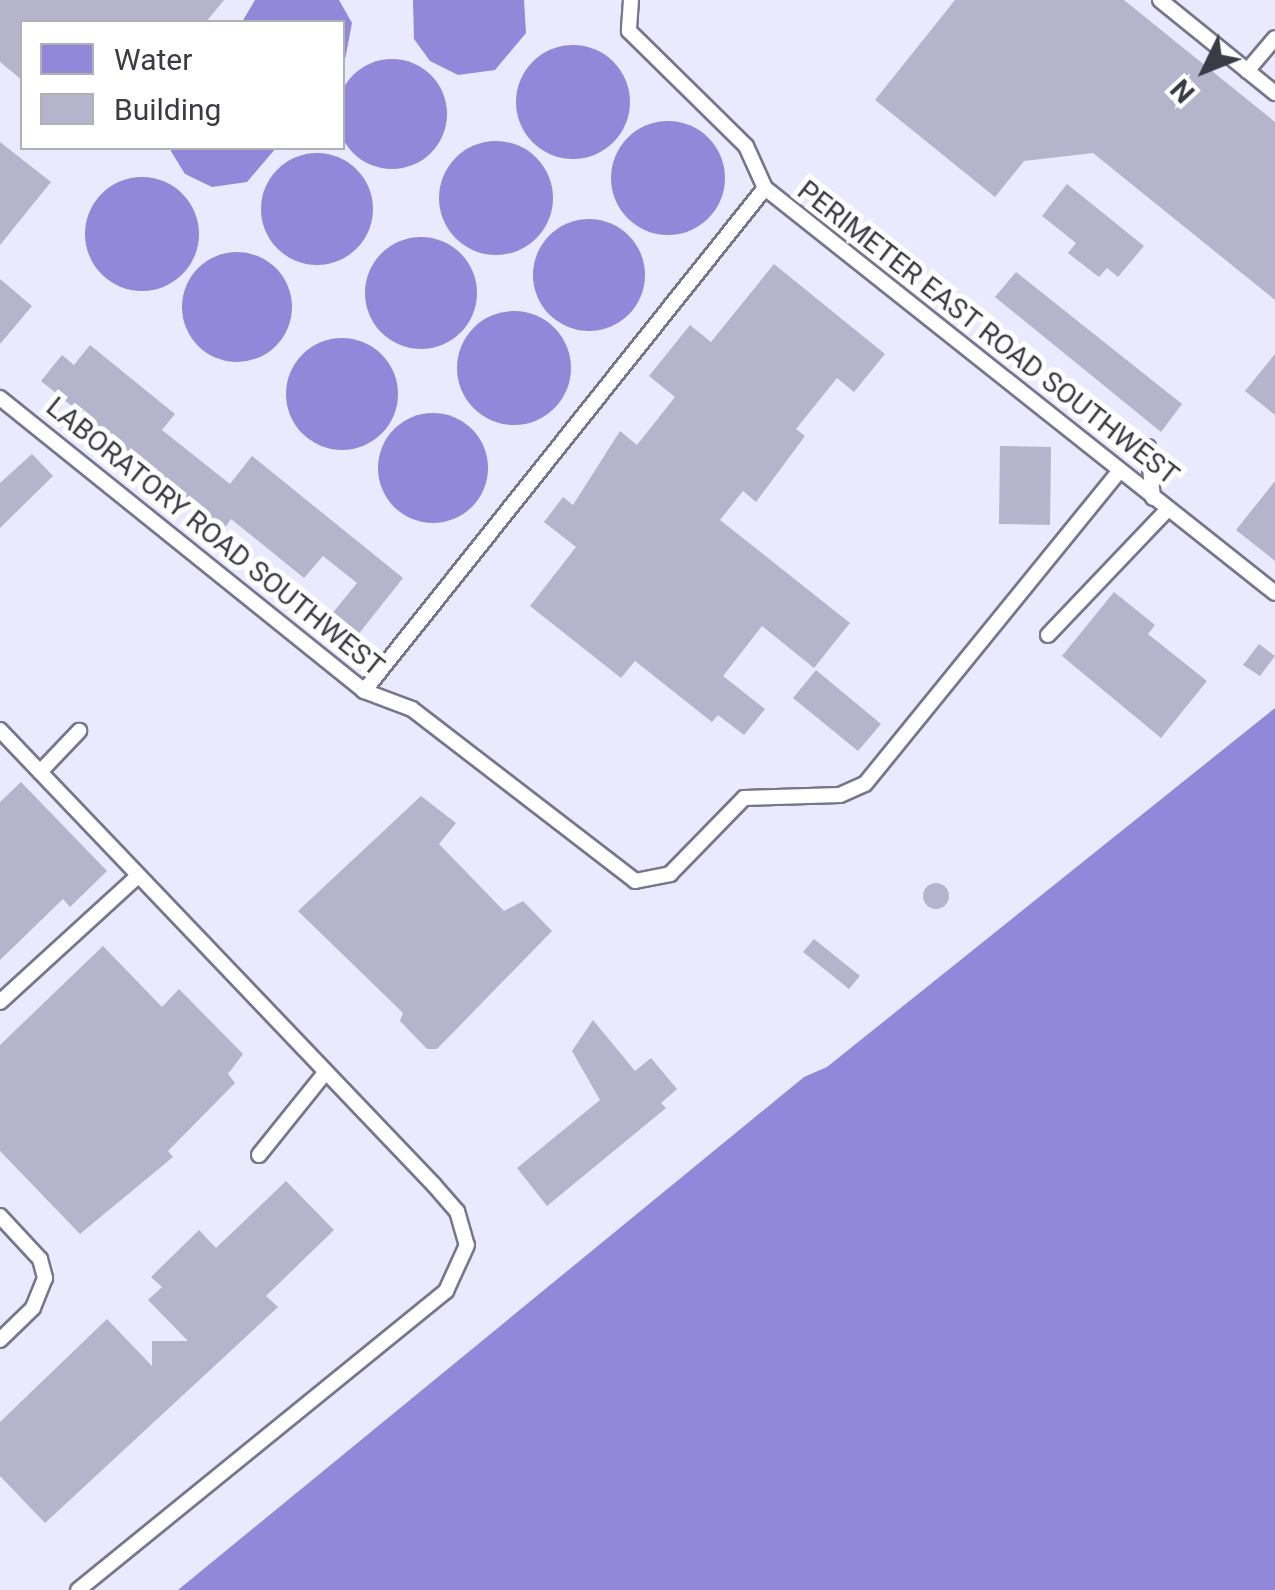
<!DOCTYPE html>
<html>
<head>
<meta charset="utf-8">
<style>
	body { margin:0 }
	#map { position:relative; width:1275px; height:1590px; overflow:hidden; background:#eae9fd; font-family:Roboto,sans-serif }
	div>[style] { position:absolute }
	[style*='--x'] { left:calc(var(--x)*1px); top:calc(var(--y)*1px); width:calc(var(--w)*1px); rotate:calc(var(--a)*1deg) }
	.water>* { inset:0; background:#9288d9 }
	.round { border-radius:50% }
	.building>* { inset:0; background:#b6b4cd }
	.roads { filter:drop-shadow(2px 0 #78768d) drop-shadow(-2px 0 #78768d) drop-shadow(0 2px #78768d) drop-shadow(0 -2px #78768d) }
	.lane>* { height:14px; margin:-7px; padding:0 7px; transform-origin:7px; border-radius:7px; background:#fff }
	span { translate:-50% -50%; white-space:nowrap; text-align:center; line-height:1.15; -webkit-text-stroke:10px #fff; paint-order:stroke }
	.street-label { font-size:28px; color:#3b3b45 }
	.legend { position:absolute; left:20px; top:20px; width:325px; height:130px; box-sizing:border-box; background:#fff; border:2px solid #b1b1b5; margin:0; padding:12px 18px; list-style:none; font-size:30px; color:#3b3b45 }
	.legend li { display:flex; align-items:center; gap:20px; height:50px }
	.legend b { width:50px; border:2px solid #b1b1b5 }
	.north { position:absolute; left:1155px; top:20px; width:100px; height:100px; -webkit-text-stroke:8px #fff; paint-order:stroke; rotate:227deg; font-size:28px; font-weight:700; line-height:40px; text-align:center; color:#3b3b45 }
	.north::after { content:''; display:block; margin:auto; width:35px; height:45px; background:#3b3b45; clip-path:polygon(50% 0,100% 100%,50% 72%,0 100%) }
</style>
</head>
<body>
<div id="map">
	<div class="water">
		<i style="clip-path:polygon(255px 0,339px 0,352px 23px,343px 70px,342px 22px,242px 22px)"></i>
		<i style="clip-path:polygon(413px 0,524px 0,526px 33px,495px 70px,458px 75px,430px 61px,414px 39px)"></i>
		<i class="round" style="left:516px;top:45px;width:114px;height:114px"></i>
		<i class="round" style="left:337px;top:59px;width:110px;height:110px"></i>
		<i class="round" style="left:611px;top:121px;width:114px;height:114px"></i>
		<i class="round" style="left:439px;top:141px;width:114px;height:114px"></i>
		<i style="clip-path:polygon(169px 148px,276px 148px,247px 182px,212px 187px,185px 174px)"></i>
		<i class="round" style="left:261px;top:153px;width:112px;height:112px"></i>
		<i class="round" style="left:85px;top:177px;width:114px;height:114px"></i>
		<i class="round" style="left:533px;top:219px;width:112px;height:112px"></i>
		<i class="round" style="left:365px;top:237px;width:112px;height:112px"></i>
		<i class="round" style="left:182px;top:252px;width:110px;height:110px"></i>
		<i class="round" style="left:457px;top:311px;width:114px;height:114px"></i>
		<i class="round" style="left:286px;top:338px;width:112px;height:112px"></i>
		<i class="round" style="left:378px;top:413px;width:110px;height:110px"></i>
		<i style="clip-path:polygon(1275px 708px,1275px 1590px,178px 1590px,804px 1077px,827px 1067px)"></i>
	</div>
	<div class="building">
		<i style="clip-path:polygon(0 0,224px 0,206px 22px,22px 22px,22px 80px,0 62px)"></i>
		<i style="clip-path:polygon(955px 0,1124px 0,1275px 122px,1275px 300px,1093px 153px,1024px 161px,995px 197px,875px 100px)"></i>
		<i style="clip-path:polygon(0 142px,51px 182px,0 245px)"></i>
		<i style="clip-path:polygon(1067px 184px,1144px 246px,1118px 277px,1107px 268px,1099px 277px,1068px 253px,1076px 243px,1042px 216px)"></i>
		<i style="clip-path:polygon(774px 264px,885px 354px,854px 392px,837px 378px,796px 429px,805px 436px,756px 502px,743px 491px,720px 520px,850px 623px,814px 668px,762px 626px,723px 676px,765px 709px,744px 735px,718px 715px,712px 722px,635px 661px,621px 678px,530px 606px,576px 547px,544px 522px,563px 497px,573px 505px,620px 431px,637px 445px,675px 397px,649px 376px,690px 325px,711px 342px)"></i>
		<i style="clip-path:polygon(1016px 272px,1182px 404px,1161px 432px,995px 297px)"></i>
		<i style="clip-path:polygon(0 279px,32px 306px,0 344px)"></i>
		<i style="clip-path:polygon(90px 345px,175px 414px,162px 430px,230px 484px,252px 456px,403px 578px,357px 636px,331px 615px,357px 583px,323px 556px,304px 578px,231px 519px,224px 529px,41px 381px,62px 355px,74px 365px)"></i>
		<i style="clip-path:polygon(1275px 354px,1275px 415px,1245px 391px)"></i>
		<i style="clip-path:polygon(1000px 446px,1051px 447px,1050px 525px,999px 524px)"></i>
		<i style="clip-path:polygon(32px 454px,53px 476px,0 528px,0 483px)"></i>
		<i style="clip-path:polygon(1275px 481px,1275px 561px,1236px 530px)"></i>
		<i style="clip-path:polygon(1114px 592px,1155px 625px,1148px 634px,1207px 681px,1161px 738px,1062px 656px)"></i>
		<i style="clip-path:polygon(1259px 644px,1275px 656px,1260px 676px,1243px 665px)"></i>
		<i style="clip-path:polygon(816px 670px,881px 724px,858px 751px,793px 698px)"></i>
		<i style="clip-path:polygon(21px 782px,107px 871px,70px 907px,63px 899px,0 960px,0 802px)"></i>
		<i style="clip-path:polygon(421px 796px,456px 823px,439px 844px,504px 911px,523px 901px,552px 931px,437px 1049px,427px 1049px,400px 1021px,403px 1013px,298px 911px)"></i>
		<i class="round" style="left:923px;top:883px;width:26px;height:26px"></i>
		<i style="clip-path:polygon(814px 939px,860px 976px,849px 989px,803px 952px)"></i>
		<i style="clip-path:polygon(103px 946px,162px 1007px,179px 989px,243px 1054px,228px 1074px,235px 1083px,168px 1151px,173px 1157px,80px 1234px,0 1151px,0 1045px)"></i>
		<i style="clip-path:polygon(593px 1020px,635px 1071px,651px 1058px,677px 1089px,661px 1103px,666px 1108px,547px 1206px,517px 1168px,600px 1100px,572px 1051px)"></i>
		<i style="clip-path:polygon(286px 1181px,334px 1230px,266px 1296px,278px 1307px,45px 1523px,0 1476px,0 1422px,107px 1319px,152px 1366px,152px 1341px,188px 1341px,148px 1300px,162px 1287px,151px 1277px,199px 1230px,216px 1248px)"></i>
	</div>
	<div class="roads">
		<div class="lane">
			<i style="--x:631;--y:0;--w:31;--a:94"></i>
			<i style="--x:629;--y:31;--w:164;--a:44.5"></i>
			<i style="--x:746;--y:146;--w:46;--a:65.7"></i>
			<i style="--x:765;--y:188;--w:651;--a:38.45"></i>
			<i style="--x:1160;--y:0;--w:148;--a:39"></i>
			<i style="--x:1247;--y:71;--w:43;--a:-49.7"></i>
			<i style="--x:0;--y:398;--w:467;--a:38.8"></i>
			<i style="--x:364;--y:691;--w:51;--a:20.6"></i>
			<i style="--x:412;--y:709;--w:282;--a:37.6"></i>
			<i style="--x:635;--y:881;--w:36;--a:-11"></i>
			<i style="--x:670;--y:874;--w:106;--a:-45.8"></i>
			<i style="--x:744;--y:798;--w:96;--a:-1.8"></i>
			<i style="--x:840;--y:795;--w:27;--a:-24"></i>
			<i style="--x:865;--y:784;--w:401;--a:-50.9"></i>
			<i style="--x:1148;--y:447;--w:51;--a:84.4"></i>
			<i style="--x:1048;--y:635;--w:174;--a:-46.4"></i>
			<i style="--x:364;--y:691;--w:643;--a:-51.44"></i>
			<i style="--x:0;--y:730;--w:629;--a:46.35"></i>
			<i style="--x:434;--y:1185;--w:35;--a:49"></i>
			<i style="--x:457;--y:1211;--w:35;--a:74"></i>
			<i style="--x:467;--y:1245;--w:51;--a:114.5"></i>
			<i style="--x:446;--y:1291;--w:474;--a:140.9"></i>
			<i style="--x:40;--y:772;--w:57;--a:-46.4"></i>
			<i style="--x:0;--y:1002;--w:187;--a:-42.4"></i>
			<i style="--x:259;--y:1155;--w:105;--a:-51.2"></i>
			<i style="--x:0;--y:1216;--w:59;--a:47.1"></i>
			<i style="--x:40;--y:1259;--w:20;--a:75"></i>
			<i style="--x:45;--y:1278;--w:32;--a:112"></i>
			<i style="--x:33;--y:1308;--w:46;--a:135.9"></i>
		</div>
	</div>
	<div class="street-label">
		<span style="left:988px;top:333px;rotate:38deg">PERIMETER EAST ROAD SOUTHWEST</span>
		<span style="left:215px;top:537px;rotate:39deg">LABORATORY ROAD SOUTHWEST</span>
	</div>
	<ul class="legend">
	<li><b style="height:28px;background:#9288d9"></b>Water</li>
	<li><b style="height:28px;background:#b6b4cd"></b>Building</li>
	</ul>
	<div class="north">N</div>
</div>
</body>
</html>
